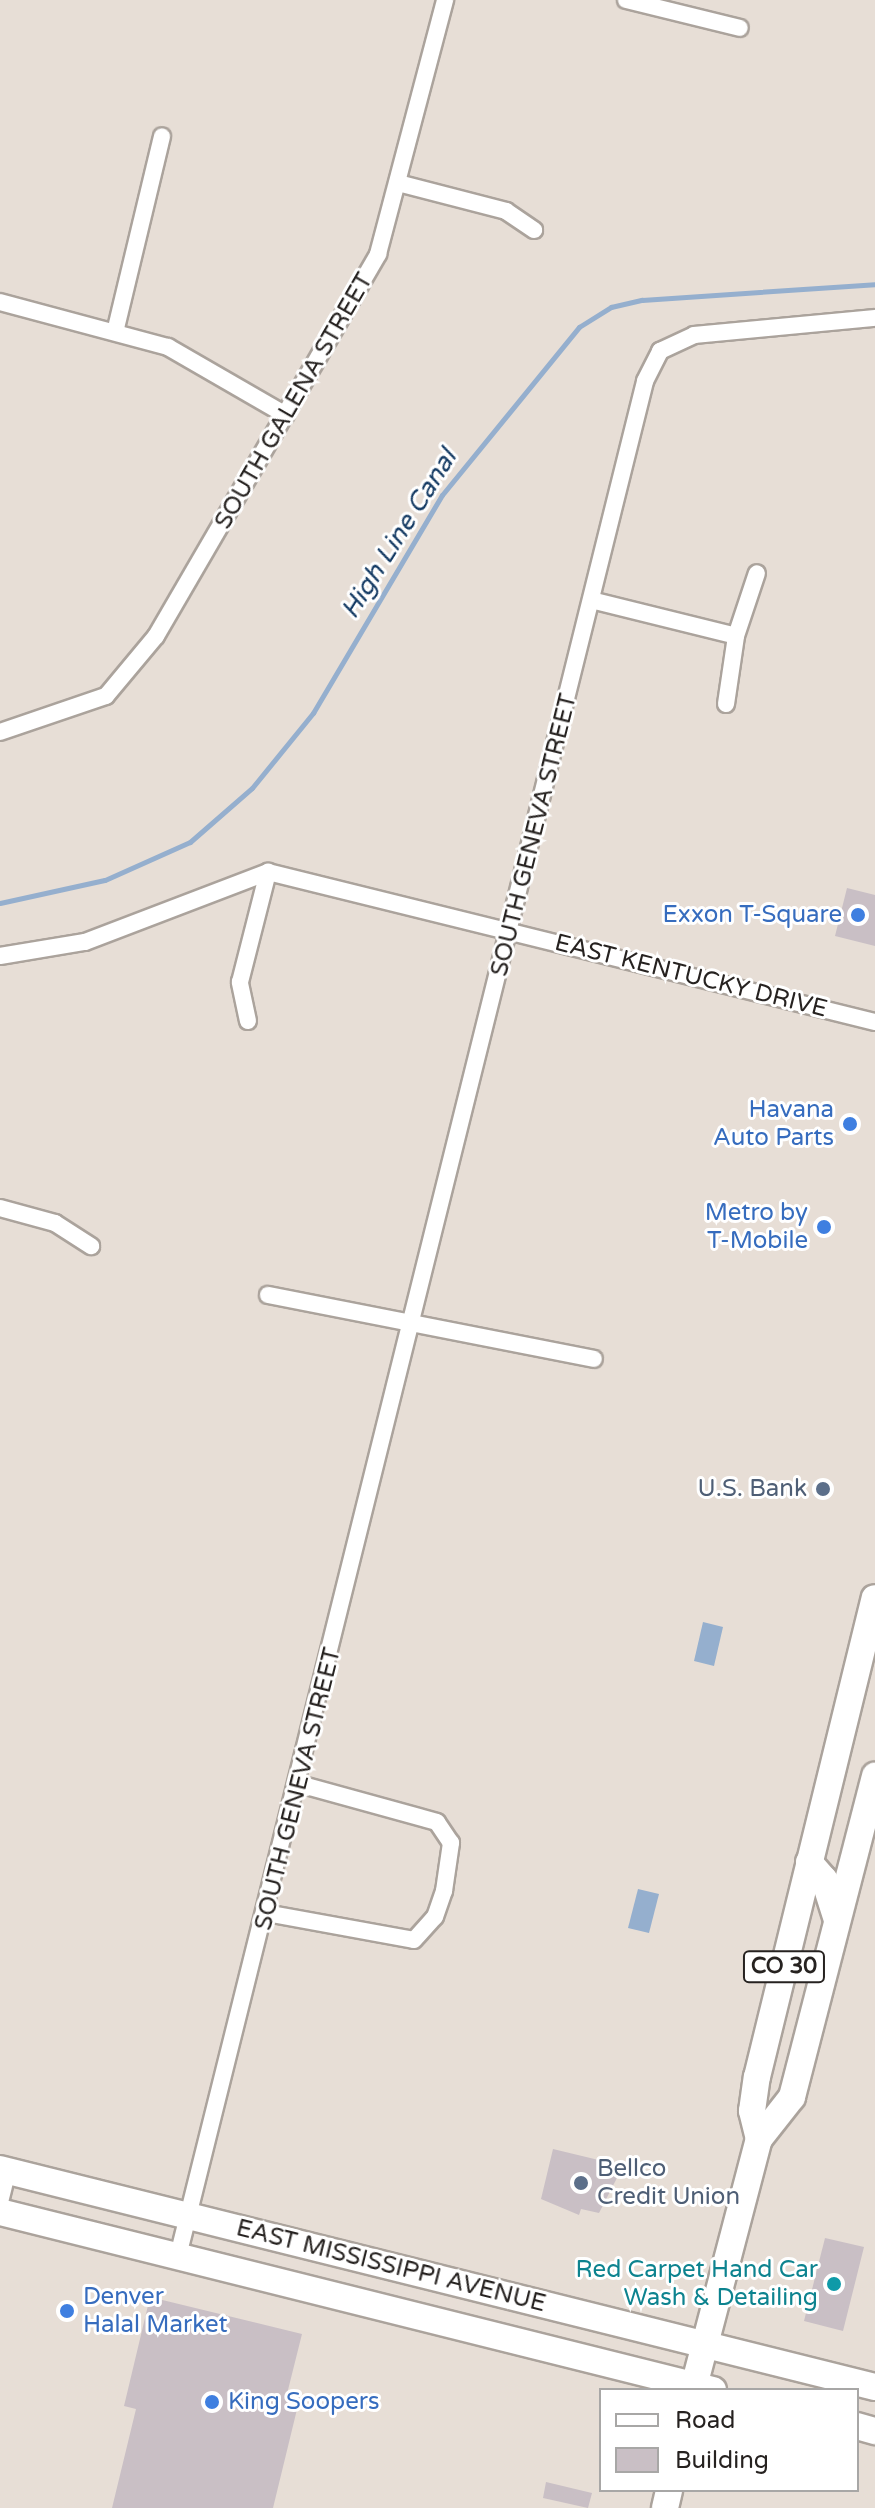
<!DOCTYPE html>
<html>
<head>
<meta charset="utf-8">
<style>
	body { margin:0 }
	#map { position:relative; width:875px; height:2508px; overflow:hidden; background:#e7ded6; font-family:"Varela Round",sans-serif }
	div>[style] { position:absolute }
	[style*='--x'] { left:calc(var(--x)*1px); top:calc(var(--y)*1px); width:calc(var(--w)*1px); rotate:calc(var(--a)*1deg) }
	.water>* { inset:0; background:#95afce }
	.stream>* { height:5px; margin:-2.5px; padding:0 2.5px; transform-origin:2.5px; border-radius:2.5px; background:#95afce }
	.building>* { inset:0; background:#c9bfc5 }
	.roads { filter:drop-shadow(2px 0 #aba39c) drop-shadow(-2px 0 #aba39c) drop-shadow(0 2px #aba39c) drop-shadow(0 -2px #aba39c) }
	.minor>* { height:16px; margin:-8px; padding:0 8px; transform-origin:8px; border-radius:8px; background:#fff }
	.primary>* { height:26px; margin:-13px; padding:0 13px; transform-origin:13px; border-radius:13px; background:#fff }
	.dots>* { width:22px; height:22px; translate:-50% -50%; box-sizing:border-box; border:4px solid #fff; border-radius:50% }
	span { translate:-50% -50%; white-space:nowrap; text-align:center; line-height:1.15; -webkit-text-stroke:6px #fff; paint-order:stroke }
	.shield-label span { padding:2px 6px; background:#fff; border:2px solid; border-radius:6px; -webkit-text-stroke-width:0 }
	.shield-label { font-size:22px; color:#262220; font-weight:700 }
	.street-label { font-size:24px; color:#262220 }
	.shop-label { font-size:24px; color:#366cbe }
	.right { translate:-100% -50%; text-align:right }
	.left { translate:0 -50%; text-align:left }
	.service-label { font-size:24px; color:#4e5e75 }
	.culture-label { font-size:24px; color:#0d838f }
	.water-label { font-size:26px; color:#153b64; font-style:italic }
	.legend { position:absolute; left:599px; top:2388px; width:260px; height:104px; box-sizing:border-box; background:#fff; border:2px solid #a8a7a6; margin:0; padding:10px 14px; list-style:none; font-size:24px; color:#262220 }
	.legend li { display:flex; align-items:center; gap:16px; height:40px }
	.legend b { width:40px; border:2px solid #a8a7a6 }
</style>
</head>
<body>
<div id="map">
	<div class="water">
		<i style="clip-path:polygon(703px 1622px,723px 1627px,714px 1666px,694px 1661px)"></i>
		<i style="clip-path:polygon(638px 1889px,659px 1894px,649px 1933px,628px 1928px)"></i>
	</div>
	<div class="stream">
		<i style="--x:0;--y:903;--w:107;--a:-12.4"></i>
		<i style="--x:105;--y:880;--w:93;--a:-24.1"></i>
		<i style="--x:190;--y:842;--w:82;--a:-41.1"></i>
		<i style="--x:252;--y:788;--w:97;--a:-50.9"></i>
		<i style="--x:313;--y:713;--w:253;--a:-59.4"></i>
		<i style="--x:442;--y:495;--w:217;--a:-50.8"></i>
		<i style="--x:579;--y:327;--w:38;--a:-32"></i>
		<i style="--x:611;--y:307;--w:32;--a:-13"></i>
		<i style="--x:642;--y:300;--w:234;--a:-3.9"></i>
	</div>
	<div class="building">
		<i style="clip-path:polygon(847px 888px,875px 895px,875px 946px,835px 936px)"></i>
		<i style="clip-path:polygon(553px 2149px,611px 2163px,609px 2172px,619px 2174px,599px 2213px,581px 2209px,579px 2215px,541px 2199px)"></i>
		<i style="clip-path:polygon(825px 2238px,864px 2247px,843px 2331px,804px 2321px)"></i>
		<i style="clip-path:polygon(150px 2297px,302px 2334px,287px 2394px,300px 2397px,273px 2508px,112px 2508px,136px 2409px,124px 2406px)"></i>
		<i style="clip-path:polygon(546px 2482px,592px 2493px,588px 2508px,543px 2498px)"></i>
	</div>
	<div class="roads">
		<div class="minor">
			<i style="--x:626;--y:0;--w:117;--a:13.8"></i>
			<i style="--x:398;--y:183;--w:112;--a:14.5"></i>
			<i style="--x:506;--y:211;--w:34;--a:34"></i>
			<i style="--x:0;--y:302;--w:174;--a:15"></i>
			<i style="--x:168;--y:347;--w:136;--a:30"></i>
			<i style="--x:116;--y:328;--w:197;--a:-76.5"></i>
			<i style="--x:591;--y:600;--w:149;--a:13.9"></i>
			<i style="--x:726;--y:704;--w:69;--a:-81.6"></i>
			<i style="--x:736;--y:636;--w:66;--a:-71.6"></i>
			<i style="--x:0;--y:732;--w:112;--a:-18.8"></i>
			<i style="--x:106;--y:696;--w:78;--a:-50.2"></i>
			<i style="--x:156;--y:636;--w:442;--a:-59.8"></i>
			<i style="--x:378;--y:254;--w:263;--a:-75.2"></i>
			<i style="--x:0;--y:956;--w:86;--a:-9.4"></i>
			<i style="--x:85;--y:942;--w:196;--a:-20.9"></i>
			<i style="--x:268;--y:872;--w:625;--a:13.88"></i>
			<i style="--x:248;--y:1021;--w:40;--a:-102"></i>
			<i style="--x:240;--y:982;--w:114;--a:-75.7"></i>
			<i style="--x:0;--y:1208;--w:57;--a:15.3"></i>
			<i style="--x:55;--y:1223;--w:43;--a:32.6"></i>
			<i style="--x:268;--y:1295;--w:332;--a:11.1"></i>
			<i style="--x:266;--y:1913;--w:150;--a:10.3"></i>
			<i style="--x:414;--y:1940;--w:31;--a:-48"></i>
			<i style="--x:435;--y:1917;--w:28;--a:-71"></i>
			<i style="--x:444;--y:1891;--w:49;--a:-81.7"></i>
			<i style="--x:451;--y:1843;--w:25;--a:-124"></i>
			<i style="--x:437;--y:1822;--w:143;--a:-164.6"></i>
			<i style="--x:0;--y:2202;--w:32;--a:-76"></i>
			<i style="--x:178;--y:2256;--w:1932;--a:-76.01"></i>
			<i style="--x:645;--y:381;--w:34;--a:-63"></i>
			<i style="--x:660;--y:351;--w:38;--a:-25"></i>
			<i style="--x:694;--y:335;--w:182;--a:-5.4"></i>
		</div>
		<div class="primary">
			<i style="--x:809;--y:1862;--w:23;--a:49"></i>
			<i style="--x:824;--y:1879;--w:43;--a:72.4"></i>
			<i style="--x:759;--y:2139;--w:53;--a:-51.8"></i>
			<i style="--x:792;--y:2097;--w:332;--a:-75.5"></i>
			<i style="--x:0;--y:2169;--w:902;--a:13.99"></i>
			<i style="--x:0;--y:2212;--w:735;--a:14.02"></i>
			<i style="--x:693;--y:2390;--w:260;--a:-75.3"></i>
			<i style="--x:759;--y:2139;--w:29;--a:-104"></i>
			<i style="--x:752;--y:2111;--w:34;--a:-82"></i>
			<i style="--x:757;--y:2077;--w:493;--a:-76.2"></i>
			<i style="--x:857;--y:2426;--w:19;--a:16"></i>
			<i style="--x:665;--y:2508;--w:18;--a:-77"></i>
		</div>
	</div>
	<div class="dots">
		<i style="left:858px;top:915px;background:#3f7fe0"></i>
		<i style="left:850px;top:1124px;background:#3f7fe0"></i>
		<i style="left:824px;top:1227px;background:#3f7fe0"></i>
		<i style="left:823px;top:1489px;background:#5c6f8a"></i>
		<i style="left:581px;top:2183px;background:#5c6f8a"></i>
		<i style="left:834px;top:2284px;background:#0f9aa8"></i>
		<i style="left:67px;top:2311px;background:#3f7fe0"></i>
		<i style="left:212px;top:2402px;background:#3f7fe0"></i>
	</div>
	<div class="shield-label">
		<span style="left:784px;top:1967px">CO 30</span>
	</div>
	<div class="street-label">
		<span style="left:294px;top:401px;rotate:-60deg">SOUTH GALENA STREET</span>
		<span style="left:534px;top:835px;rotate:-76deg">SOUTH GENEVA STREET</span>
		<span style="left:691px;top:976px;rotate:14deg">EAST KENTUCKY DRIVE</span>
		<span style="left:298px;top:1789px;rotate:-76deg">SOUTH GENEVA STREET</span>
		<span style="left:391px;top:2266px;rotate:14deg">EAST MISSISSIPPI AVENUE</span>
	</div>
	<div class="shop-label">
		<span class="right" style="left:842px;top:915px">Exxon T-Square</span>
		<span class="right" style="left:834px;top:1124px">Havana<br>Auto Parts</span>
		<span class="right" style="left:808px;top:1227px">Metro by<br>T-Mobile</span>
		<span class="left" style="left:83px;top:2311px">Denver<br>Halal Market</span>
		<span class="left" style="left:228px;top:2402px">King Soopers</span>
	</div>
	<div class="service-label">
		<span class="right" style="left:807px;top:1489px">U.S. Bank</span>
		<span class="left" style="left:597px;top:2183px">Bellco<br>Credit Union</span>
	</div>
	<div class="culture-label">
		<span class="right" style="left:818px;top:2284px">Red Carpet Hand Car<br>Wash &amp; Detailing</span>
	</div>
	<div class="water-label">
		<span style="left:399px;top:534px;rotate:-58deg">High Line Canal</span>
	</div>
	<ul class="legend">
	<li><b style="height:10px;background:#fff"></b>Road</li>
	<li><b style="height:22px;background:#c9bfc5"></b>Building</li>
	</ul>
</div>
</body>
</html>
